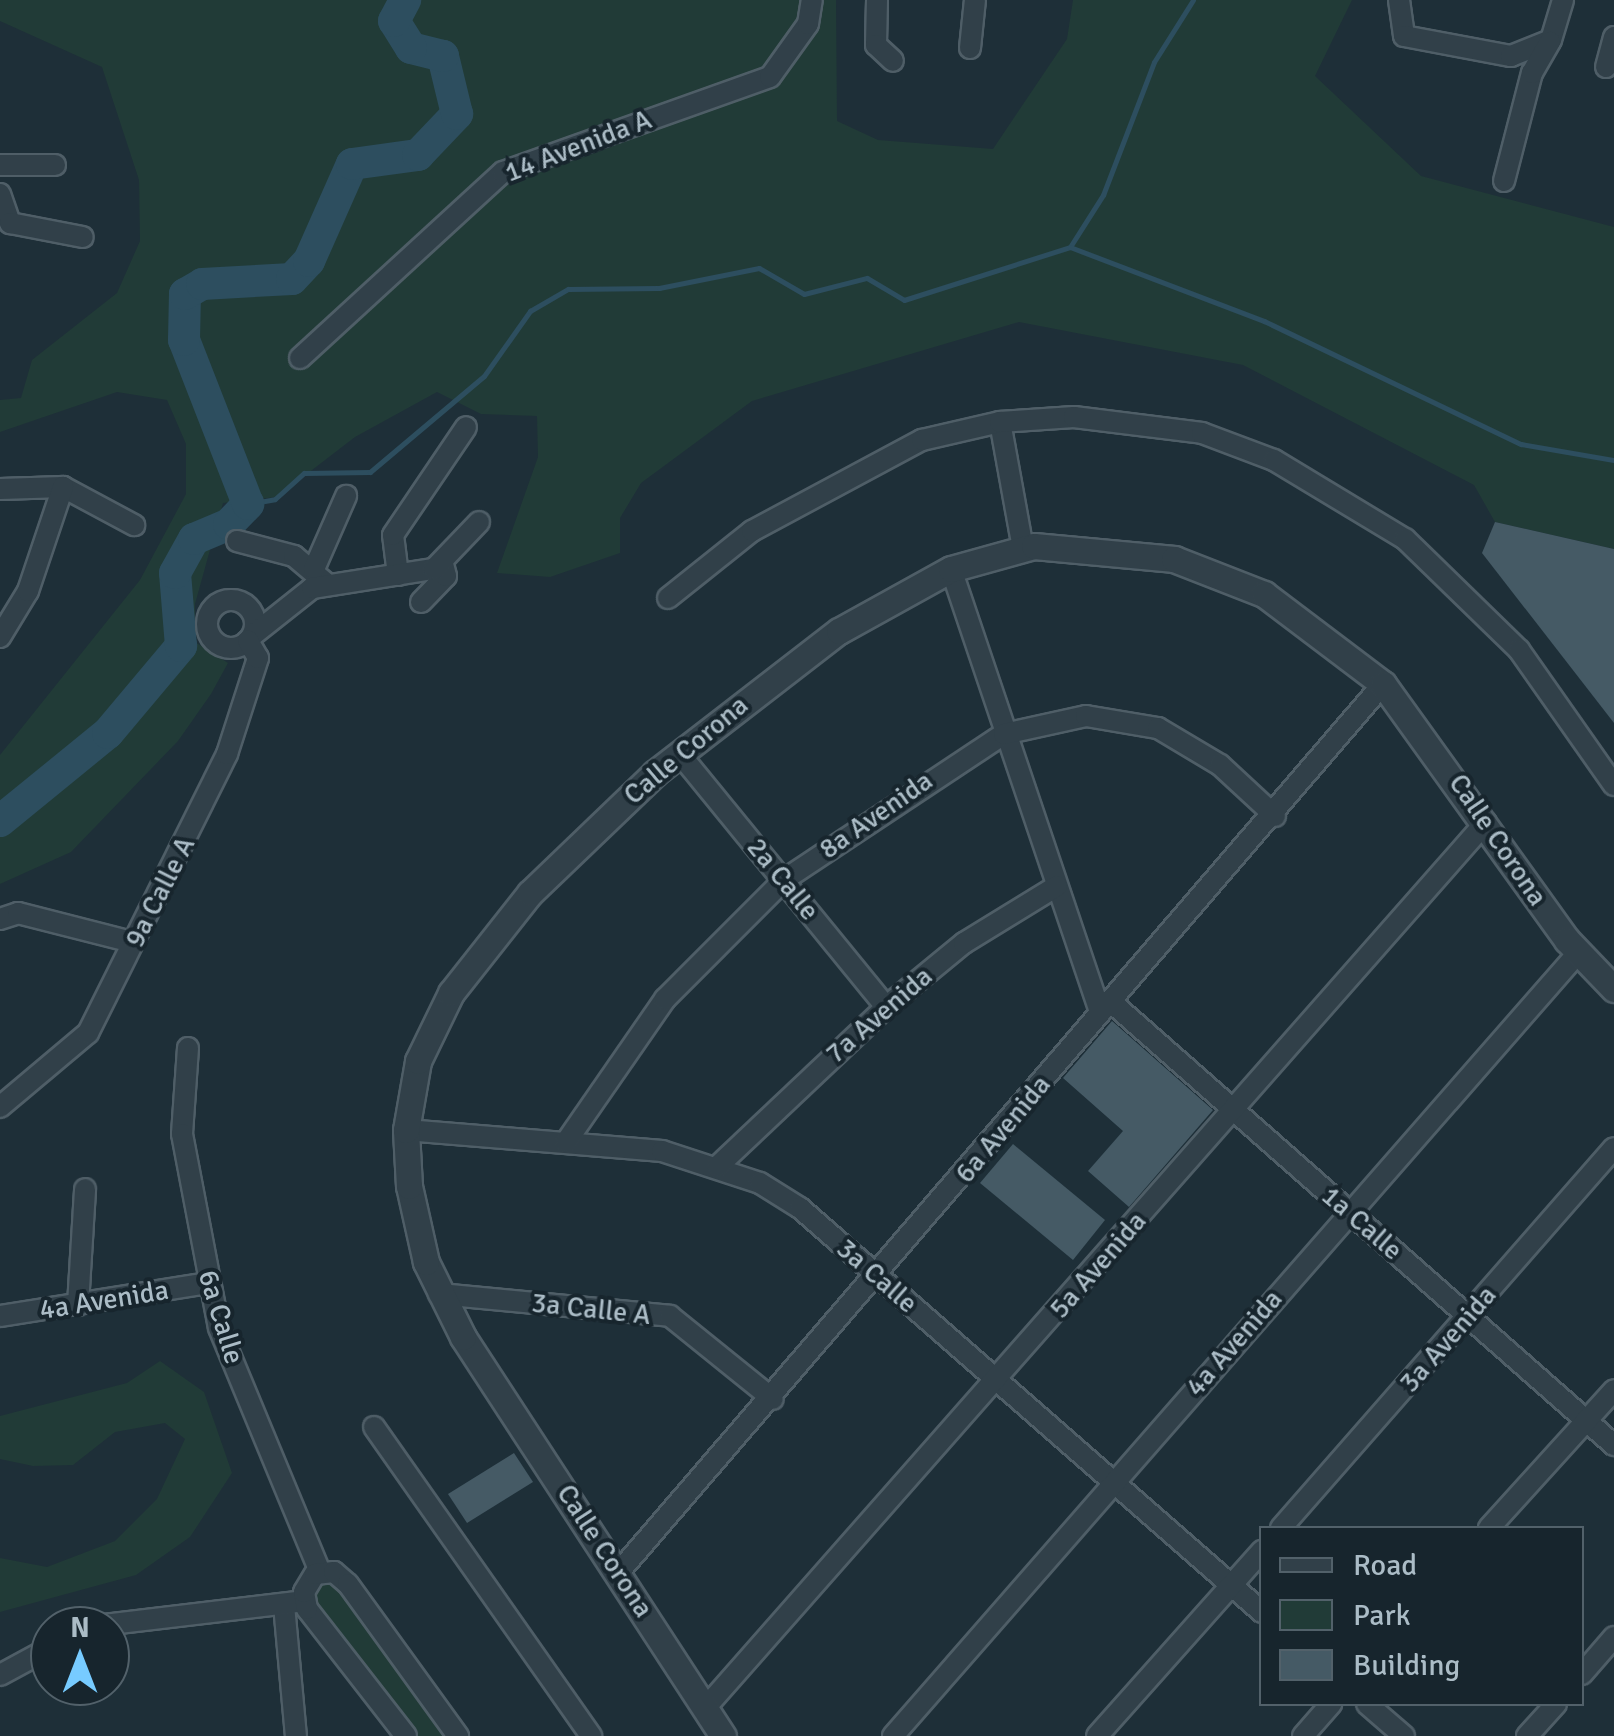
<!DOCTYPE html>
<html>
<head>
<meta charset="utf-8">
<style>
	body { margin:0 }
	#map { position:relative; width:1614px; height:1736px; overflow:hidden; background:#1e2f38; font-family:Signika,sans-serif }
	div>[style] { position:absolute }
	[style*='--x'] { left:calc(var(--x)*1px); top:calc(var(--y)*1px); width:calc(var(--w)*1px); rotate:calc(var(--a)*1deg) }
	.green>* { inset:0; background:#213b37 }
	.stream>* { height:5px; margin:-2.5px; padding:0 2.5px; transform-origin:2.5px; border-radius:2.5px; background:#2d4e5f }
	.river>* { height:32px; margin:-16px; padding:0 16px; transform-origin:16px; border-radius:16px; background:#2d4e5f }
	.building>* { inset:0; background:#455a65 }
	.roads { filter:drop-shadow(2px 0 #4f5e67) drop-shadow(-2px 0 #4f5e67) drop-shadow(0 2px #4f5e67) drop-shadow(0 -2px #4f5e67) }
	.minor>* { height:20px; margin:-10px; padding:0 10px; transform-origin:10px; border-radius:10px; background:#314049 }
	.minor>.ring { margin:-10px; padding:0; box-sizing:content-box; background:none; border:20px solid #314049; border-radius:50% }
	.tertiary>* { height:25px; margin:-12.5px; padding:0 12.5px; transform-origin:12.5px; border-radius:12.5px; background:#314049 }
	span { translate:-50% -50%; white-space:nowrap; text-align:center; line-height:1.15; -webkit-text-stroke:8px #17252d; paint-order:stroke }
	.street-label { font-size:28px; color:#abbcc6 }
	.legend { position:absolute; left:1259px; top:1526px; width:325px; height:180px; box-sizing:border-box; background:#17252d; border:2px solid #52616a; margin:0; padding:12px 18px; list-style:none; font-size:30px; color:#abbcc6 }
	.legend li { display:flex; align-items:center; gap:20px; height:50px }
	.legend b { width:50px; border:2px solid #52616a }
	.north { position:absolute; left:30px; top:1606px; width:100px; height:100px; box-sizing:border-box; background:#17252d; border:2px solid #52616a; border-radius:50%; rotate:0deg; font-size:28px; font-weight:700; line-height:40px; text-align:center; color:#abbcc6 }
	.north::after { content:''; display:block; margin:auto; width:35px; height:45px; background:#77cbff; clip-path:polygon(50% 0,100% 100%,50% 72%,0 100%) }
</style>
</head>
<body>
<div id="map">
	<div class="green">
		<i style="clip-path:polygon(0 0,836px 0,837px 121px,878px 140px,993px 149px,1067px 39px,1073px 0,1352px 0,1315px 76px,1421px 176px,1614px 227px,1614px 549px,1495px 522px,1474px 485px,1243px 365px,1019px 322px,752px 401px,641px 483px,620px 518px,620px 553px,550px 577px,497px 573px,538px 457px,537px 416px,481px 414px,437px 392px,355px 437px,277px 497px,223px 503px,195px 604px,195px 642px,228px 663px,211px 694px,178px 741px,71px 852px,0 884px,0 755px,140px 580px,186px 494px,186px 444px,167px 400px,117px 392px,0 432px,0 400px,21px 398px,32px 360px,117px 293px,140px 241px,139px 180px,102px 67px,0 21px)"></i>
		<i style="clip-path:polygon(160px 1361px,204px 1392px,232px 1473px,190px 1537px,136px 1575px,0 1612px,0 1558px,47px 1567px,115px 1541px,157px 1499px,185px 1439px,165px 1423px,115px 1432px,73px 1465px,33px 1466px,0 1459px,0 1416px,127px 1383px)"></i>
		<i style="clip-path:polygon(324px 1571px,334px 1572px,458px 1736px,406px 1736px,307px 1609px)"></i>
	</div>
	<div class="stream">
		<i style="--x:1070;--y:247;--w:62;--a:-57.6"></i>
		<i style="--x:1103;--y:195;--w:142;--a:-69"></i>
		<i style="--x:1154;--y:62;--w:73;--a:-57.8"></i>
		<i style="--x:248;--y:504;--w:27;--a:-10"></i>
		<i style="--x:275;--y:499;--w:39;--a:-42"></i>
		<i style="--x:304;--y:473;--w:66;--a:-0.9"></i>
		<i style="--x:370;--y:472;--w:149;--a:-40.1"></i>
		<i style="--x:484;--y:376;--w:80;--a:-54.7"></i>
		<i style="--x:530;--y:311;--w:44;--a:-30.1"></i>
		<i style="--x:568;--y:289;--w:91;--a:-0.6"></i>
		<i style="--x:659;--y:288;--w:102;--a:-11.3"></i>
		<i style="--x:759;--y:268;--w:52;--a:30"></i>
		<i style="--x:804;--y:294;--w:65;--a:-14.3"></i>
		<i style="--x:867;--y:278;--w:43;--a:30.7"></i>
		<i style="--x:904;--y:300;--w:174;--a:-17.7"></i>
		<i style="--x:1070;--y:247;--w:208;--a:20.9"></i>
		<i style="--x:1264;--y:321;--w:285;--a:25.6"></i>
		<i style="--x:1521;--y:444;--w:94;--a:9.8"></i>
	</div>
	<div class="river">
		<i style="--x:0;--y:821;--w:139;--a:-39.2"></i>
		<i style="--x:108;--y:733;--w:114;--a:-50"></i>
		<i style="--x:181;--y:646;--w:73;--a:-94.7"></i>
		<i style="--x:175;--y:573;--w:39;--a:-61"></i>
		<i style="--x:194;--y:539;--w:38;--a:-23"></i>
		<i style="--x:229;--y:524;--w:28;--a:-46"></i>
		<i style="--x:248;--y:504;--w:176;--a:-111.3"></i>
		<i style="--x:184;--y:340;--w:46;--a:-88.8"></i>
		<i style="--x:185;--y:294;--w:20;--a:-30"></i>
		<i style="--x:202;--y:284;--w:90;--a:-3.2"></i>
		<i style="--x:292;--y:279;--w:25;--a:-47"></i>
		<i style="--x:309;--y:261;--w:106;--a:-66.1"></i>
		<i style="--x:352;--y:164;--w:67;--a:-7.8"></i>
		<i style="--x:418;--y:155;--w:57;--a:-46.4"></i>
		<i style="--x:457;--y:114;--w:60;--a:-103.6"></i>
		<i style="--x:443;--y:56;--w:33;--a:-166"></i>
		<i style="--x:411;--y:48;--w:32;--a:-122"></i>
		<i style="--x:394;--y:21;--w:24;--a:-62"></i>
	</div>
	<div class="building">
		<i style="clip-path:polygon(1495px 522px,1614px 549px,1614px 723px,1482px 553px)"></i>
		<i style="clip-path:polygon(1112px 1021px,1213px 1110px,1129px 1207px,1088px 1171px,1123px 1131px,1063px 1078px)"></i>
		<i style="clip-path:polygon(1013px 1144px,1105px 1220px,1073px 1260px,980px 1183px)"></i>
		<i style="clip-path:polygon(514px 1453px,533px 1482px,467px 1523px,448px 1494px)"></i>
	</div>
	<div class="roads">
		<div class="minor">
			<i style="--x:877;--y:0;--w:45;--a:91.3"></i>
			<i style="--x:876;--y:45;--w:23;--a:43"></i>
			<i style="--x:1399;--y:0;--w:36;--a:82"></i>
			<i style="--x:1404;--y:36;--w:109;--a:10.6"></i>
			<i style="--x:1511;--y:56;--w:43;--a:-21.8"></i>
			<i style="--x:1551;--y:40;--w:42;--a:-73.3"></i>
			<i style="--x:970;--y:48;--w:48;--a:-84.1"></i>
			<i style="--x:1606;--y:67;--w:31;--a:-75"></i>
			<i style="--x:0;--y:165;--w:55;--a:0"></i>
			<i style="--x:1504;--y:181;--w:112;--a:-75.5"></i>
			<i style="--x:1532;--y:73;--w:36;--a:-60"></i>
			<i style="--x:0;--y:194;--w:31;--a:71"></i>
			<i style="--x:10;--y:223;--w:74;--a:10.9"></i>
			<i style="--x:300;--y:358;--w:275;--a:-42.5"></i>
			<i style="--x:503;--y:172;--w:283;--a:-19.6"></i>
			<i style="--x:770;--y:77;--w:65;--a:-54.4"></i>
			<i style="--x:808;--y:24;--w:24;--a:-81"></i>
			<i style="--x:1000;--y:422;--w:129;--a:79.7"></i>
			<i style="--x:0;--y:489;--w:63;--a:-1.8"></i>
			<i style="--x:63;--y:487;--w:81;--a:28.2"></i>
			<i style="--x:237;--y:541;--w:59;--a:14.7"></i>
			<i style="--x:294;--y:556;--w:43;--a:40.3"></i>
			<i style="--x:314;--y:569;--w:80;--a:-66.3"></i>
			<i style="--x:951;--y:569;--w:468;--a:71.4"></i>
			<i style="--x:398;--y:575;--w:40;--a:-97.1"></i>
			<i style="--x:393;--y:535;--w:130;--a:-55.9"></i>
			<i style="--x:668;--y:598;--w:107;--a:-38.6"></i>
			<i style="--x:752;--y:531;--w:193;--a:-28.2"></i>
			<i style="--x:922;--y:440;--w:80;--a:-13"></i>
			<i style="--x:1000;--y:422;--w:74;--a:-3.9"></i>
			<i style="--x:1074;--y:417;--w:129;--a:7.1"></i>
			<i style="--x:1202;--y:433;--w:77;--a:20.6"></i>
			<i style="--x:1274;--y:460;--w:153;--a:31.1"></i>
			<i style="--x:1405;--y:539;--w:159;--a:44.2"></i>
			<i style="--x:1519;--y:650;--w:165;--a:54.9"></i>
			<i class="ring" style="left:207px;top:600px;width:28px;height:28px"></i>
			<i style="--x:421;--y:602;--w:36;--a:-46"></i>
			<i style="--x:446;--y:576;--w:12;--a:-104"></i>
			<i style="--x:253;--y:635;--w:75;--a:-38.5"></i>
			<i style="--x:312;--y:588;--w:123;--a:-8.9"></i>
			<i style="--x:434;--y:569;--w:65;--a:-46.2"></i>
			<i style="--x:0;--y:637;--w:54;--a:-58.7"></i>
			<i style="--x:28;--y:591;--w:110;--a:-71.4"></i>
			<i style="--x:679;--y:753;--w:328;--a:50.8"></i>
			<i style="--x:0;--y:919;--w:19;--a:-18"></i>
			<i style="--x:18;--y:913;--w:118;--a:14.3"></i>
			<i style="--x:1110;--y:1001;--w:672;--a:41.38"></i>
			<i style="--x:188;--y:1048;--w:86;--a:94"></i>
			<i style="--x:182;--y:1134;--w:197;--a:79.2"></i>
			<i style="--x:219;--y:1328;--w:264;--a:67.5"></i>
			<i style="--x:0;--y:1107;--w:115;--a:-40.1"></i>
			<i style="--x:88;--y:1033;--w:312;--a:-63.5"></i>
			<i style="--x:227;--y:754;--w:101;--a:-72.1"></i>
			<i style="--x:258;--y:658;--w:20;--a:-120"></i>
			<i style="--x:406;--y:1130;--w:257;--a:4.7"></i>
			<i style="--x:662;--y:1151;--w:103;--a:18.1"></i>
			<i style="--x:760;--y:1183;--w:47;--a:32"></i>
			<i style="--x:800;--y:1208;--w:614;--a:41.17"></i>
			<i style="--x:566;--y:1142;--w:174;--a:-55.3"></i>
			<i style="--x:665;--y:999;--w:168;--a:-45"></i>
			<i style="--x:784;--y:880;--w:264;--a:-33.6"></i>
			<i style="--x:1004;--y:734;--w:84;--a:-12.4"></i>
			<i style="--x:1086;--y:716;--w:73;--a:9.5"></i>
			<i style="--x:1158;--y:728;--w:72;--a:30.8"></i>
			<i style="--x:1220;--y:765;--w:75;--a:42.8"></i>
			<i style="--x:718;--y:1166;--w:231;--a:-43.4"></i>
			<i style="--x:886;--y:1007;--w:101;--a:-39.4"></i>
			<i style="--x:964;--y:943;--w:109;--a:-31.5"></i>
			<i style="--x:439;--y:1294;--w:232;--a:5.4"></i>
			<i style="--x:670;--y:1316;--w:132;--a:38.9"></i>
			<i style="--x:78;--y:1305;--w:116;--a:-86.5"></i>
			<i style="--x:0;--y:1316;--w:211;--a:-9"></i>
			<i style="--x:374;--y:1427;--w:378;--a:54.9"></i>
			<i style="--x:1281;--y:1528;--w:505;--a:-48.77"></i>
			<i style="--x:1489;--y:1528;--w:186;--a:-47.8"></i>
			<i style="--x:619;--y:1572;--w:1171;--a:-49.29"></i>
			<i style="--x:284;--y:1605;--w:132;--a:84.8"></i>
			<i style="--x:95;--y:1626;--w:210;--a:-6.8"></i>
			<i style="--x:1582;--y:1674;--w:49;--a:-49.1"></i>
			<i style="--x:0;--y:1675;--w:57;--a:-28.4"></i>
			<i style="--x:1367;--y:1704;--w:49;--a:40.9"></i>
			<i style="--x:707;--y:1706;--w:1178;--a:-48.61"></i>
			<i style="--x:406;--y:1736;--w:161;--a:-127.9"></i>
			<i style="--x:307;--y:1609;--w:17;--a:-100"></i>
			<i style="--x:304;--y:1592;--w:21;--a:-59"></i>
			<i style="--x:315;--y:1574;--w:19;--a:-6"></i>
			<i style="--x:334;--y:1572;--w:18;--a:41"></i>
			<i style="--x:348;--y:1584;--w:188;--a:54.1"></i>
			<i style="--x:893;--y:1736;--w:1040;--a:-48.82"></i>
			<i style="--x:1097;--y:1736;--w:248;--a:-48.3"></i>
			<i style="--x:1303;--y:1736;--w:43;--a:-48.8"></i>
			<i style="--x:1527;--y:1736;--w:43;--a:-47.8"></i>
		</div>
		<div class="tertiary">
			<i style="--x:723;--y:1736;--w:476;--a:-123.1"></i>
			<i style="--x:463;--y:1337;--w:84;--a:-116.3"></i>
			<i style="--x:426;--y:1262;--w:78;--a:-102.6"></i>
			<i style="--x:409;--y:1186;--w:56;--a:-93.1"></i>
			<i style="--x:406;--y:1130;--w:70;--a:-80.1"></i>
			<i style="--x:418;--y:1061;--w:76;--a:-64.1"></i>
			<i style="--x:451;--y:993;--w:127;--a:-51.7"></i>
			<i style="--x:530;--y:893;--w:173;--a:-43.8"></i>
			<i style="--x:655;--y:773;--w:232;--a:-37.7"></i>
			<i style="--x:839;--y:631;--w:128;--a:-29"></i>
			<i style="--x:951;--y:569;--w:86;--a:-15.5"></i>
			<i style="--x:1034;--y:546;--w:141;--a:5.3"></i>
			<i style="--x:1174;--y:559;--w:97;--a:21.3"></i>
			<i style="--x:1264;--y:594;--w:149;--a:37.1"></i>
			<i style="--x:1383;--y:684;--w:315;--a:54.3"></i>
			<i style="--x:1567;--y:940;--w:68;--a:46.2"></i>
		</div>
	</div>
	<div class="street-label">
		<span style="left:578px;top:146px;rotate:-21deg">14 Avenida A</span>
		<span style="left:686px;top:750px;rotate:-40deg">Calle Corona</span>
		<span style="left:876px;top:815px;rotate:-35deg">8a Avenida</span>
		<span style="left:1498px;top:840px;rotate:56deg">Calle Corona</span>
		<span style="left:783px;top:879px;rotate:51deg">2a Calle</span>
		<span style="left:160px;top:892px;rotate:-63deg">9a Calle A</span>
		<span style="left:879px;top:1015px;rotate:-41deg">7a Avenida</span>
		<span style="left:1003px;top:1129px;rotate:-50deg">6a Avenida</span>
		<span style="left:1362px;top:1223px;rotate:41deg">1a Calle</span>
		<span style="left:1098px;top:1265px;rotate:-49deg">5a Avenida</span>
		<span style="left:877px;top:1276px;rotate:41deg">3a Calle</span>
		<span style="left:104px;top:1300px;rotate:-9deg">4a Avenida</span>
		<span style="left:591px;top:1309px;rotate:6deg">3a Calle A</span>
		<span style="left:221px;top:1317px;rotate:73deg">6a Calle</span>
		<span style="left:1448px;top:1339px;rotate:-49deg">3a Avenida</span>
		<span style="left:1234px;top:1343px;rotate:-49deg">4a Avenida</span>
		<span style="left:605px;top:1551px;rotate:57deg">Calle Corona</span>
	</div>
	<ul class="legend">
	<li><b style="height:12px;background:#314049"></b>Road</li>
	<li><b style="height:28px;background:#213b37"></b>Park</li>
	<li><b style="height:28px;background:#455a65"></b>Building</li>
	</ul>
	<div class="north">N</div>
</div>
</body>
</html>
